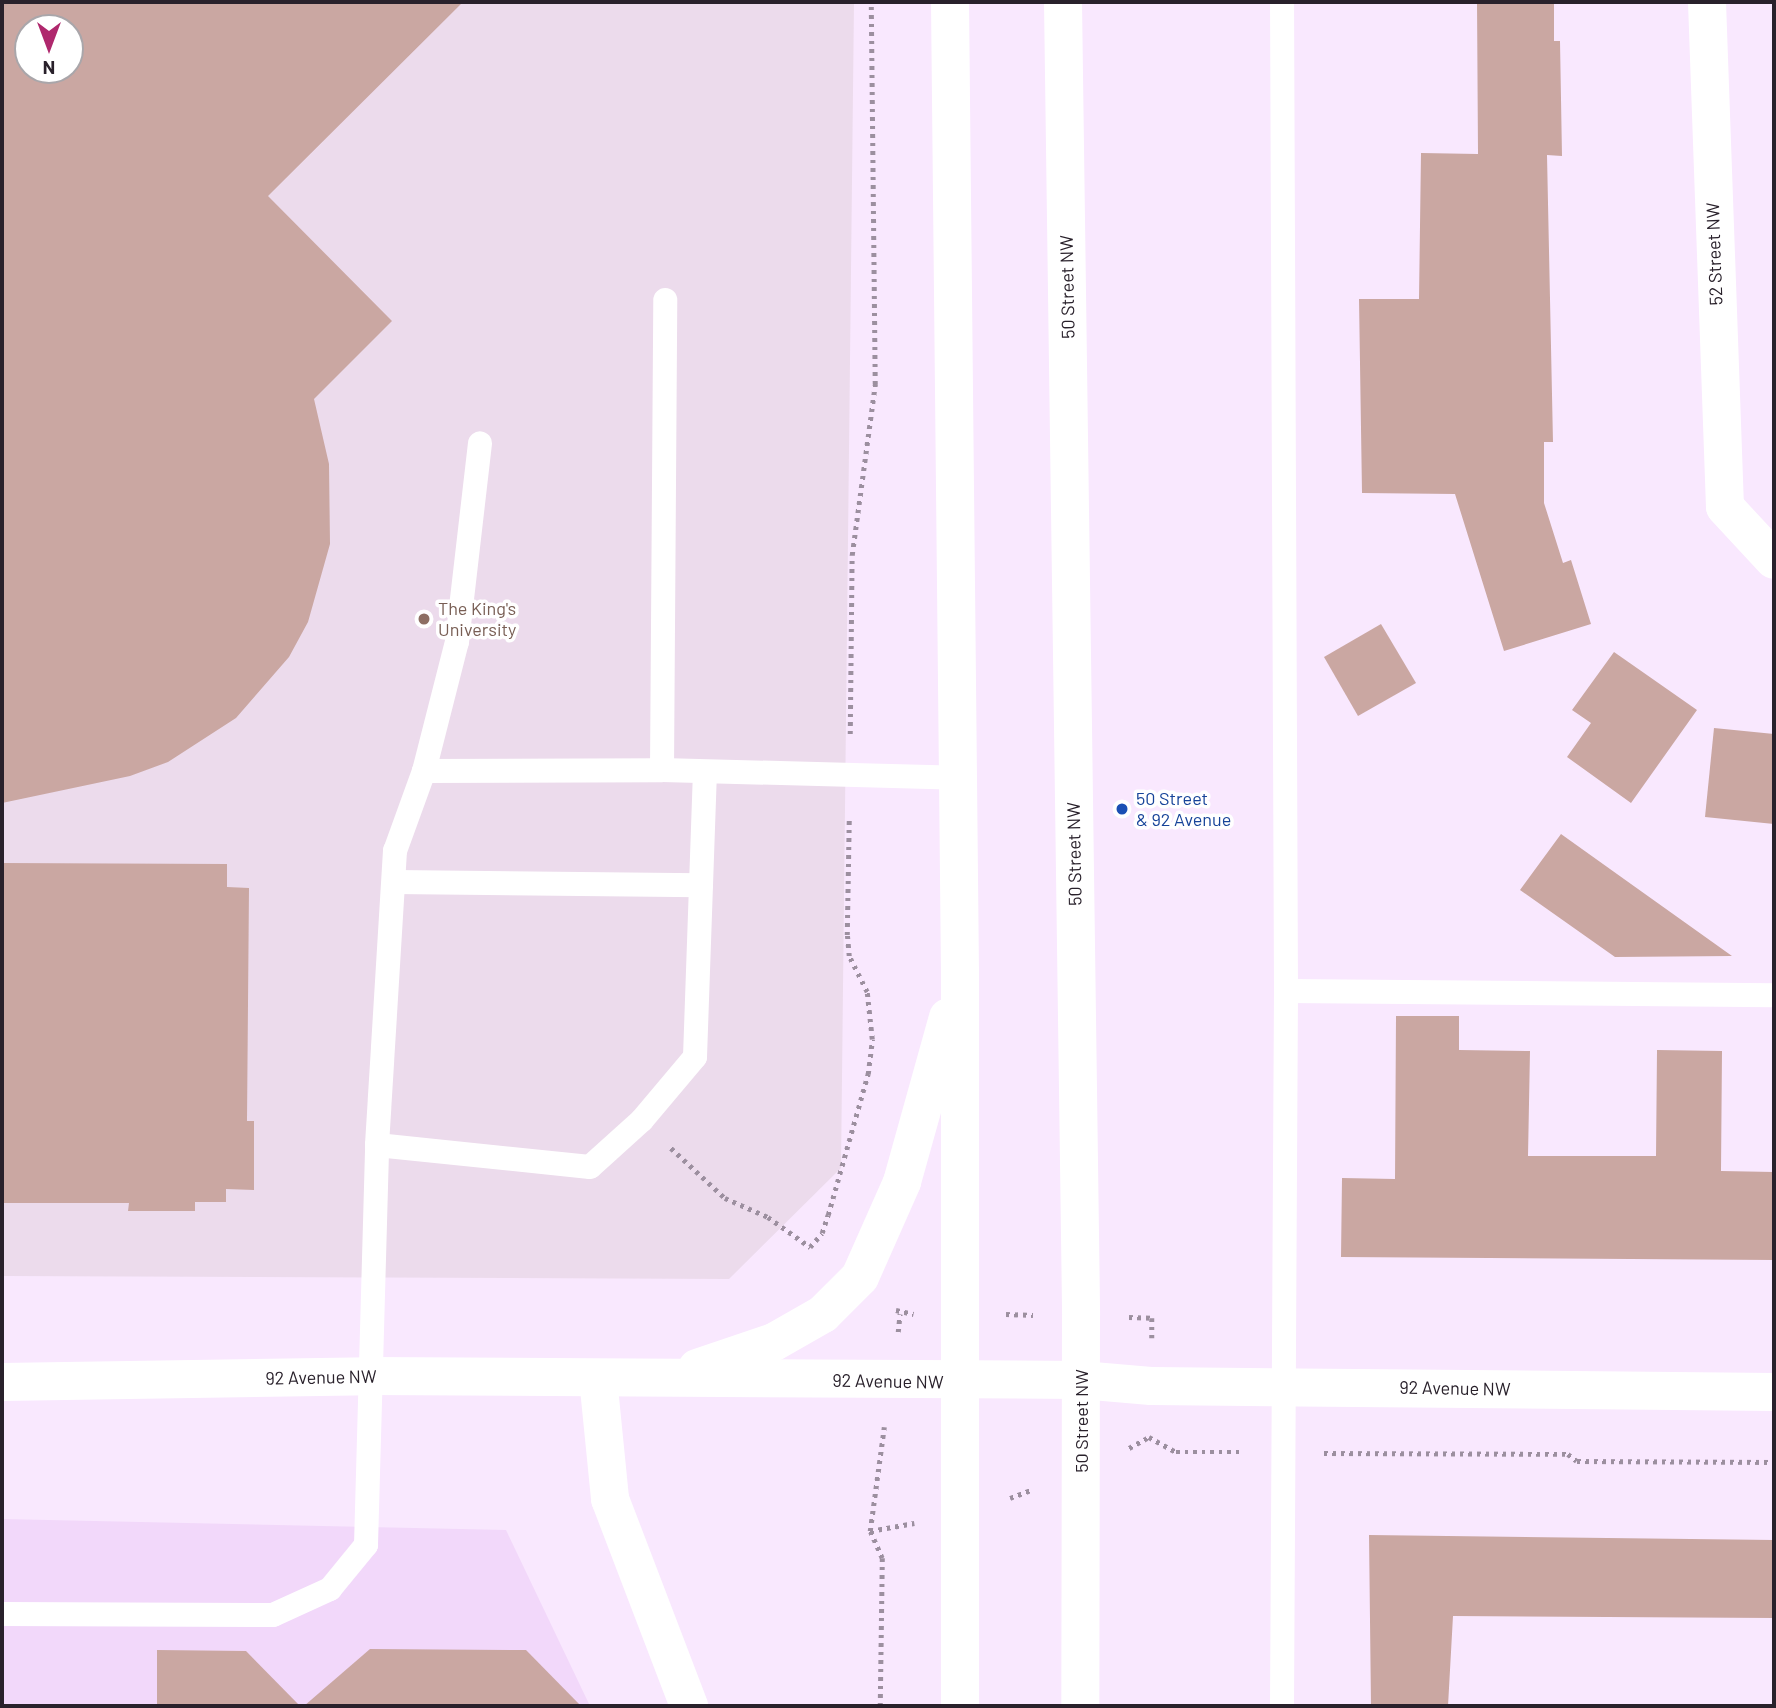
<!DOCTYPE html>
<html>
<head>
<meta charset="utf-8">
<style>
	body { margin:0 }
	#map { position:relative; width:1776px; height:1708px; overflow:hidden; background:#f9e8fe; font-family:Barlow,sans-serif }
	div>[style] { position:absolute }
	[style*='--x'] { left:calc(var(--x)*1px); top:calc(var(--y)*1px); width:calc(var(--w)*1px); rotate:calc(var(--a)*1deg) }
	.built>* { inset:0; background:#f2d8fa }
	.education>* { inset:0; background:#ecdbec }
	.building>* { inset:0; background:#caa7a2 }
	.path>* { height:4.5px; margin-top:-2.25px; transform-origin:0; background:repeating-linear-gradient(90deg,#9c8f9f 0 3.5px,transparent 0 8.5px) }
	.service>* { height:24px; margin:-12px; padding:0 12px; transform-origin:12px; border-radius:12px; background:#fff }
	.minor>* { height:38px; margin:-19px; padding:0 19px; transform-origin:19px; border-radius:19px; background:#fff }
	.tertiary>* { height:38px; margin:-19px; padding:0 19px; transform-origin:19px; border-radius:19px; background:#fff }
	.secondary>* { height:38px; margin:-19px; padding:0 19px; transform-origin:19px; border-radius:19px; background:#fff }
	.dots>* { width:19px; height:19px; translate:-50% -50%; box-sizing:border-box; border:4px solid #fff; border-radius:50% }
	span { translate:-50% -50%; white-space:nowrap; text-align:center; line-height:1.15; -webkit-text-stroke:7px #fff; paint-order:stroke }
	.street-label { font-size:18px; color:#29212b }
	.education-label { font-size:18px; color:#785e54 }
	.left { translate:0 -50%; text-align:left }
	.transit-label { font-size:18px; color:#164399 }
	.frame { position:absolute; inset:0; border:4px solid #29212b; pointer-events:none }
	.north { position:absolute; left:14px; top:14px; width:70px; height:70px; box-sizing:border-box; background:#fff; border:2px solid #a9a6aa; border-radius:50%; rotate:180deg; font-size:19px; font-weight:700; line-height:28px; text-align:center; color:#29212b }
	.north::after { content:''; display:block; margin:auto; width:24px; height:32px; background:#af286d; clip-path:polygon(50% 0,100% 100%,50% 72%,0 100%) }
</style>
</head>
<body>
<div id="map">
	<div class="built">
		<i style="clip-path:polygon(2px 1519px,506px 1530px,590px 1706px,2px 1706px)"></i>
	</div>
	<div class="education">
		<i style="clip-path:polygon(evenodd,2px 2px,854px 2px,841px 1168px,729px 1279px,2px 1276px,2px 2px,28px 28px,70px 28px,70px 70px,28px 70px,28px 28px)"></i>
	</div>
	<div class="building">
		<i style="clip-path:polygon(evenodd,2px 2px,463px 2px,268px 196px,392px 321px,314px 399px,329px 464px,330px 544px,308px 622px,289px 657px,236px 718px,168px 762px,130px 776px,2px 803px,2px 2px,28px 28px,70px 28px,70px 70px,28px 70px,28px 28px)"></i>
		<i style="clip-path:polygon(1477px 2px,1554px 2px,1554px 41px,1560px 41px,1562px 156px,1547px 155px,1553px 442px,1544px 442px,1544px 503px,1563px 563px,1571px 560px,1591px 624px,1504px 651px,1455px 494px,1362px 493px,1359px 299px,1419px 299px,1421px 153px,1478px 154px)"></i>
		<i style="clip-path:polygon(1381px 624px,1416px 683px,1358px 716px,1324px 657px)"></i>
		<i style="clip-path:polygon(1614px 652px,1697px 710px,1631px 803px,1567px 757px,1591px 723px,1572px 710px)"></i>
		<i style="clip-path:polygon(1714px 728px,1774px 734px,1774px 824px,1705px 817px)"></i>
		<i style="clip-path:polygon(1561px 834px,1631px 884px,1732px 956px,1615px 957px,1520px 890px)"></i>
		<i style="clip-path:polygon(2px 863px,227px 864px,227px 887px,249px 888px,247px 1121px,254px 1121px,254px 1190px,226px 1189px,226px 1202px,195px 1202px,195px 1211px,128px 1211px,129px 1203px,2px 1203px)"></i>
		<i style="clip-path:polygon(1396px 1016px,1459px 1016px,1459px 1050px,1530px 1051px,1528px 1156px,1656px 1156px,1657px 1050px,1722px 1051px,1721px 1171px,1774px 1172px,1774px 1260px,1341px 1257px,1342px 1178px,1395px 1179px)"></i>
		<i style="clip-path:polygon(1369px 1535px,1774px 1540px,1774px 1618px,1453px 1616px,1448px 1706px,1371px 1706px)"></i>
		<i style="clip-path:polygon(370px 1649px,526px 1650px,581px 1706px,304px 1706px)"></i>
		<i style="clip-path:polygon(157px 1650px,246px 1651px,300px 1706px,157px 1706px)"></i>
	</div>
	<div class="path">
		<i style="--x:850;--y:734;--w:179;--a:-89.4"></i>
		<i style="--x:852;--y:555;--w:173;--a:-82.3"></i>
		<i style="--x:875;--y:384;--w:382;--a:-90.6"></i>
		<i style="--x:671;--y:1148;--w:74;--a:42.8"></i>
		<i style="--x:725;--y:1198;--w:47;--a:23.8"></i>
		<i style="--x:768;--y:1217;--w:52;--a:35.5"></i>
		<i style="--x:810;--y:1247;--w:18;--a:-49"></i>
		<i style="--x:822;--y:1233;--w:19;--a:-72"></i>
		<i style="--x:828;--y:1215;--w:147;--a:-74.2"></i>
		<i style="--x:868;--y:1074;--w:35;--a:-83"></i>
		<i style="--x:872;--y:1039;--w:47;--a:-96.1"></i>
		<i style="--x:867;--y:992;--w:40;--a:-116.6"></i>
		<i style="--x:849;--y:956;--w:21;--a:-95"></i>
		<i style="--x:847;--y:935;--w:119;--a:-89"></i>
		<i style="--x:896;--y:1310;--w:18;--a:13"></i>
		<i style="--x:1006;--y:1314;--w:27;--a:2"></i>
		<i style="--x:1129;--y:1317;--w:23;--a:2"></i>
		<i style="--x:1152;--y:1318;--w:20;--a:90"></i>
		<i style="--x:898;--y:1332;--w:18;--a:-84"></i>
		<i style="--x:1149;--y:1437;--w:31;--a:29"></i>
		<i style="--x:1176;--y:1452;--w:66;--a:0"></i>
		<i style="--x:1129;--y:1448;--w:23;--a:-29"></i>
		<i style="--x:1324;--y:1453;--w:244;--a:0.2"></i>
		<i style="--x:1568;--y:1454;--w:11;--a:38"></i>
		<i style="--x:1577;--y:1461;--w:197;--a:0.3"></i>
		<i style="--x:1010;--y:1498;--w:22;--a:-21"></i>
		<i style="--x:870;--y:1531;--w:45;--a:-10.3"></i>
		<i style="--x:880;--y:1706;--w:148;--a:-89.2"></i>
		<i style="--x:882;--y:1558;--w:30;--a:-114"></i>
		<i style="--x:870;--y:1531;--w:105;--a:-82.3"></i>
	</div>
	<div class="service">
		<i style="--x:662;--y:770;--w:470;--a:-89.6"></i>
		<i style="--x:424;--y:771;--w:238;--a:-0.2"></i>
		<i style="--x:662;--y:770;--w:296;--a:1.5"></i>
		<i style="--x:394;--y:882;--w:307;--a:0.6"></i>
		<i style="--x:1286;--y:991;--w:488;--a:0.5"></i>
		<i style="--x:377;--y:1145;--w:214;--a:5.9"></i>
		<i style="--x:590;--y:1167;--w:70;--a:-42.1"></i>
		<i style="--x:642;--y:1120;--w:82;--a:-49.9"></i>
		<i style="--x:695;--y:1057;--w:284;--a:-88"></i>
		<i style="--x:2;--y:1614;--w:271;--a:0.2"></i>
		<i style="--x:273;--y:1615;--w:63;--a:-24.5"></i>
		<i style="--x:330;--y:1589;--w:57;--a:-50.7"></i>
		<i style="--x:366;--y:1545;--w:400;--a:-88.4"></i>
		<i style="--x:377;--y:1145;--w:295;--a:-86.5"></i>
		<i style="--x:395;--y:851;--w:85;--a:-70.1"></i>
		<i style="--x:424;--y:771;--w:133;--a:-75.7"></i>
		<i style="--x:457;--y:642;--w:200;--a:-83.4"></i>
		<i style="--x:1282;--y:1706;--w:715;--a:-89.68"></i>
		<i style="--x:1286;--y:991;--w:989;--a:-90.23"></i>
	</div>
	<div class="minor">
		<i style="--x:1707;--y:2;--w:505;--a:87.96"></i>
		<i style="--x:1725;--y:507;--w:72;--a:47.2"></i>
		<i style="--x:598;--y:1378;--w:122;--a:84.3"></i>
		<i style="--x:610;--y:1499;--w:222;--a:69.1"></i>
	</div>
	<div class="tertiary">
		<i style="--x:1081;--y:1380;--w:70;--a:4.9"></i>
		<i style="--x:1151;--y:1386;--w:623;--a:0.55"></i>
	</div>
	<div class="secondary">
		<i style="--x:950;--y:2;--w:969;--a:89.41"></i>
		<i style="--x:960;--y:971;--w:735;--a:90"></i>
		<i style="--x:1063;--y:2;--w:1313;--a:89.21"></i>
		<i style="--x:1081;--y:1315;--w:391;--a:90.1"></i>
		<i style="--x:697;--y:1368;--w:81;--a:-18.7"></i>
		<i style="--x:774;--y:1342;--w:56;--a:-29.7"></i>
		<i style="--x:823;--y:1314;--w:52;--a:-45"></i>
		<i style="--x:860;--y:1277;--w:104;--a:-66.1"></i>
		<i style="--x:902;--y:1182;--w:171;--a:-74.4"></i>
		<i style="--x:2;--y:1382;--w:368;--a:-0.9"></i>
		<i style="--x:370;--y:1376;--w:711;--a:0.32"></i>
	</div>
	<div class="dots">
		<i style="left:424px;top:619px;background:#8d6e63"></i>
		<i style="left:1122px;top:809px;background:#1a4fb4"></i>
	</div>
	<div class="street-label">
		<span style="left:1714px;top:254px;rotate:-92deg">52 Street NW</span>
		<span style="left:1067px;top:287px;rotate:-91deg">50 Street NW</span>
		<span style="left:1074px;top:854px;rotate:-91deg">50 Street NW</span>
		<span style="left:321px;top:1377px;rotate:-1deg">92 Avenue NW</span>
		<span style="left:888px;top:1381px;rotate:1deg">92 Avenue NW</span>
		<span style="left:1455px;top:1388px;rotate:1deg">92 Avenue NW</span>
		<span style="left:1081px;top:1421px;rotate:-90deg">50 Street NW</span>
	</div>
	<div class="education-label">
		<span class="left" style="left:438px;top:619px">The King's<br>University</span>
	</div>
	<div class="transit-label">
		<span class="left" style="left:1136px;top:809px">50 Street<br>&amp; 92 Avenue</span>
	</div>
	<div class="frame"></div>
	<div class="north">N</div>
</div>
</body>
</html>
